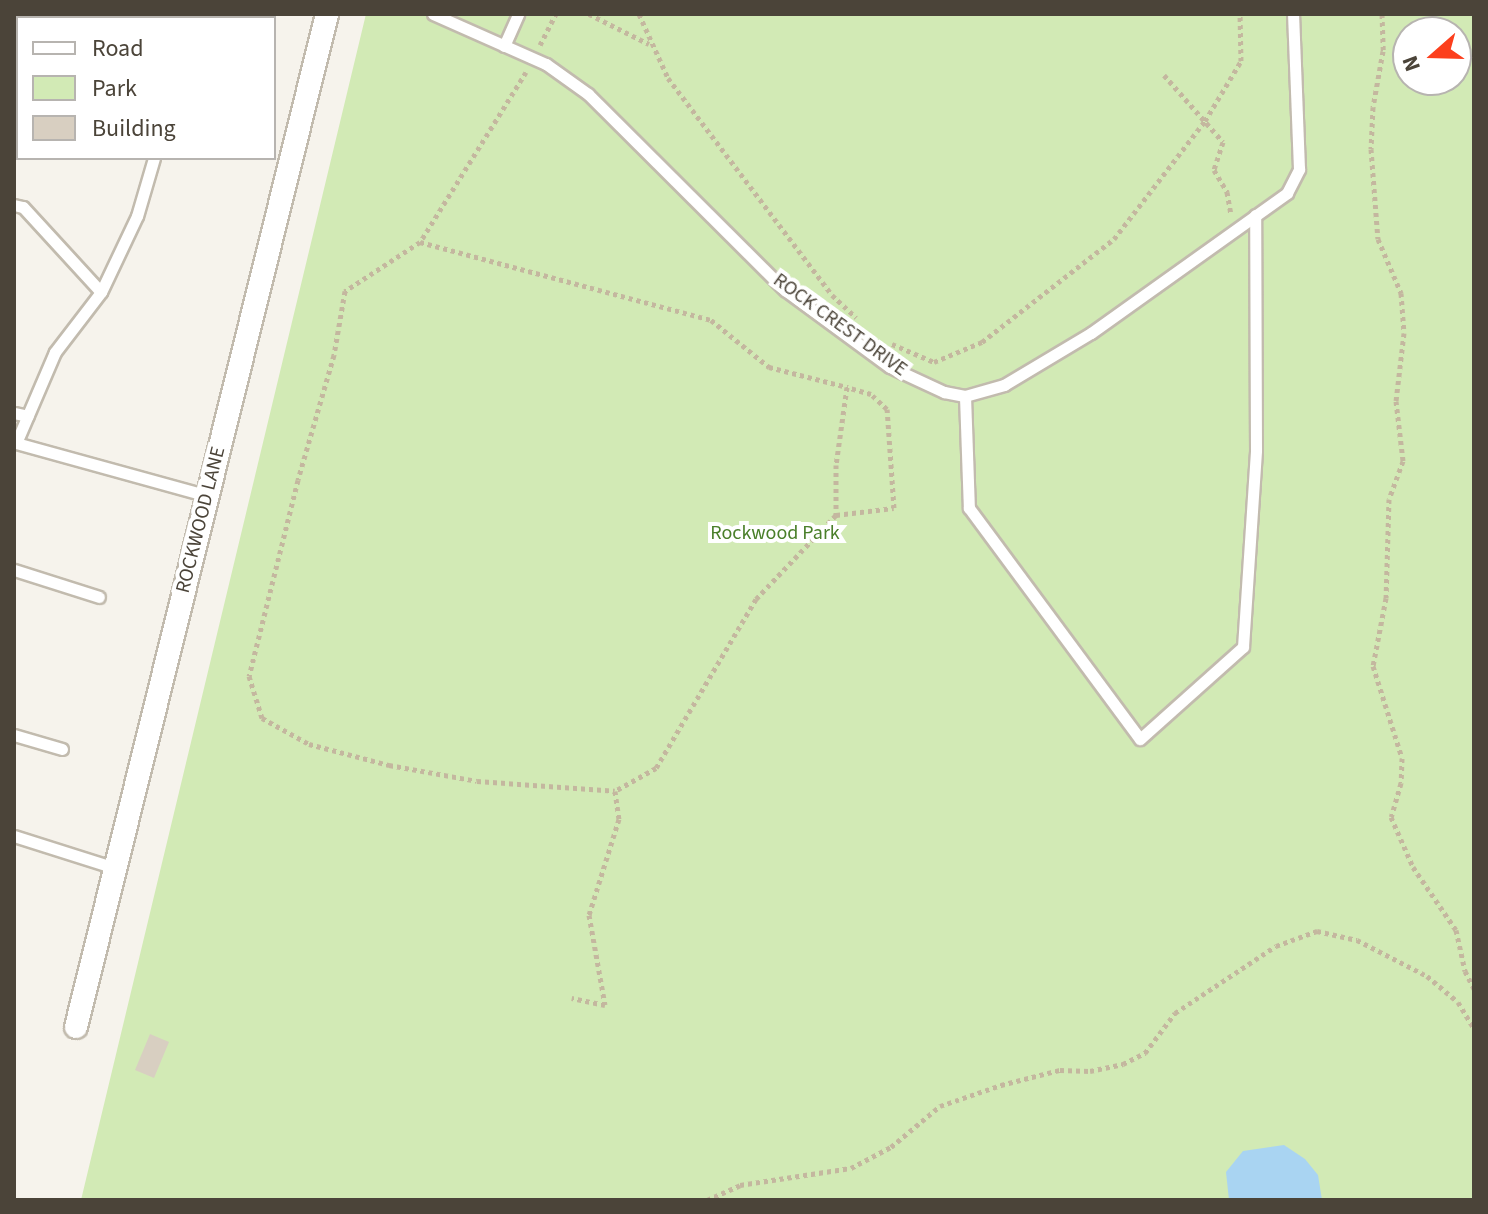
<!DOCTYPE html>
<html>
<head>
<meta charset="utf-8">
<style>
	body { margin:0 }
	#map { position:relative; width:1488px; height:1214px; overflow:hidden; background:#f6f3ec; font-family:"Source Sans 3",sans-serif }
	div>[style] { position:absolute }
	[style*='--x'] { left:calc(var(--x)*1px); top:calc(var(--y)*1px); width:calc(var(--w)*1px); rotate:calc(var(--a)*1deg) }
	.green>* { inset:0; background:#d2eab5 }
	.water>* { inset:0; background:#a9d4f2 }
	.building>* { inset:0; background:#d8cfc1 }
	.path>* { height:5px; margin-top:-2.5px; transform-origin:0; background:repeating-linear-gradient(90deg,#c4b79f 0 4px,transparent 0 8px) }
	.roads { filter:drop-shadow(2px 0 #c2bbae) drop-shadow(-2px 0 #c2bbae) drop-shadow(0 2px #c2bbae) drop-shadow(0 -2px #c2bbae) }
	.lane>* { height:11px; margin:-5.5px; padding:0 5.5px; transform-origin:5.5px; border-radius:5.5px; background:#fff }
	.street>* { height:22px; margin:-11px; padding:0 11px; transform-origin:11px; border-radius:11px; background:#fff }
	span { translate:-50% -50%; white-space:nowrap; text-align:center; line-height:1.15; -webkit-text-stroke:8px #fff; paint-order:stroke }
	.street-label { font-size:20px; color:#4b4439 }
	.park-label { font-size:20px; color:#4a7f2a }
	.frame { position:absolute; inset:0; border:16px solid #4b4439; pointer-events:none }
	.legend { position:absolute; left:16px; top:16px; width:260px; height:144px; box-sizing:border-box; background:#fff; border:2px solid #b7b4b0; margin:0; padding:10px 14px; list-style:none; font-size:24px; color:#4b4439 }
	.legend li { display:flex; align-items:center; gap:16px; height:40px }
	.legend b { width:40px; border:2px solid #b7b4b0 }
	.north { position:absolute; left:1392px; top:16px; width:80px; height:80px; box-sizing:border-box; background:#fff; border:2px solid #b7b4b0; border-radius:50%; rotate:250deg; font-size:22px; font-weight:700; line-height:32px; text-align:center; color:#4b4439 }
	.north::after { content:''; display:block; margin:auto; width:28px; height:36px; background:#fc3f1d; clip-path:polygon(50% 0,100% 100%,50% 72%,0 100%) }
</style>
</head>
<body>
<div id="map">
	<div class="green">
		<i style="clip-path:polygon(evenodd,366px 14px,1474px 14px,1474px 1200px,81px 1200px,366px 14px,1408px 32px,1456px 32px,1456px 80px,1408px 80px,1408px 32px)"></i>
	</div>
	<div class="water">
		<i style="clip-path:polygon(1284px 1145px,1305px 1159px,1318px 1175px,1322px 1200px,1229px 1200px,1226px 1172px,1243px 1151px)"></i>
	</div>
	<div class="building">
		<i style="clip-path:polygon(150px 1034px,169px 1042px,154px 1078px,135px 1070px)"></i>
	</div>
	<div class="path">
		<i style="--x:589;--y:14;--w:67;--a:26.6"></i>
		<i style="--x:639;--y:14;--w:70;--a:65.6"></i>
		<i style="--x:668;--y:78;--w:272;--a:52.9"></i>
		<i style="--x:832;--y:295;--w:33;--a:43"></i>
		<i style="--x:1382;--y:14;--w:37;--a:88"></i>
		<i style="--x:1383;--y:51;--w:57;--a:100.1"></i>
		<i style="--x:1373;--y:107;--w:42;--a:92.7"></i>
		<i style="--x:1371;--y:149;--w:90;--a:85.6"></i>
		<i style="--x:1378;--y:239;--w:59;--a:66.9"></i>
		<i style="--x:1401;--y:293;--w:40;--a:85.7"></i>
		<i style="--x:1404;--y:333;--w:68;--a:96.7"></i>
		<i style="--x:1396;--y:401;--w:60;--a:83.3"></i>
		<i style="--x:1403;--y:461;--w:40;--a:110.2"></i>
		<i style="--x:1389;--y:499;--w:99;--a:91.7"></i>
		<i style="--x:1386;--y:598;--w:69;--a:100.8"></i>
		<i style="--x:1373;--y:666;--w:96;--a:72.5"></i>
		<i style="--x:1402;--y:758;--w:25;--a:92"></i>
		<i style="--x:1401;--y:783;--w:35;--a:106"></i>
		<i style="--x:1391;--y:817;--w:55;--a:66.3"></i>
		<i style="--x:1413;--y:867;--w:76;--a:55.7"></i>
		<i style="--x:1456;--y:930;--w:42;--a:77.6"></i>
		<i style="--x:1465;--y:971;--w:20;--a:63"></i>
		<i style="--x:540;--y:45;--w:35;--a:-63"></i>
		<i style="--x:526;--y:72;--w:200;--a:121.9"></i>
		<i style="--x:420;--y:242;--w:301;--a:15"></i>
		<i style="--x:711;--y:320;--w:75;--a:39"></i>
		<i style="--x:769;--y:367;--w:81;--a:14.4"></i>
		<i style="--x:847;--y:387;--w:79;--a:98"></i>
		<i style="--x:836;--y:465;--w:50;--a:90"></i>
		<i style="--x:836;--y:515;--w:116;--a:133.6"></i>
		<i style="--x:756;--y:599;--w:196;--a:120.6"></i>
		<i style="--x:656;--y:768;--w:47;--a:150.7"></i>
		<i style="--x:615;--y:791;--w:28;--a:82"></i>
		<i style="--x:619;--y:819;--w:101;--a:107.4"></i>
		<i style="--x:589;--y:915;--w:91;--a:79.9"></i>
		<i style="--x:605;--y:1005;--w:34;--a:-168"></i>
		<i style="--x:1164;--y:75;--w:89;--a:48.6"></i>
		<i style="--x:1223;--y:142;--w:29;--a:108"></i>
		<i style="--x:1214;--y:170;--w:26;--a:59"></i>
		<i style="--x:1227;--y:192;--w:22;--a:80"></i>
		<i style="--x:420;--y:242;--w:90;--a:146.8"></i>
		<i style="--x:345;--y:291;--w:65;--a:99.8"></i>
		<i style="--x:334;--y:355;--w:130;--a:106.1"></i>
		<i style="--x:298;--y:480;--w:202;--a:104"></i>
		<i style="--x:249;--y:676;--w:44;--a:72.8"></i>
		<i style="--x:262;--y:718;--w:54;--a:29"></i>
		<i style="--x:309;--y:744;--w:83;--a:14.7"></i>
		<i style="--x:389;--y:765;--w:89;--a:10.3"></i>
		<i style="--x:477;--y:781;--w:138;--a:4.1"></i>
		<i style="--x:892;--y:344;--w:46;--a:23.2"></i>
		<i style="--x:934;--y:362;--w:52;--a:-22.6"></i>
		<i style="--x:982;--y:342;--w:167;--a:-38"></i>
		<i style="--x:1114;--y:239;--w:149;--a:-52.4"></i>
		<i style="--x:1205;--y:121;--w:70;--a:-59"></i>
		<i style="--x:1241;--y:61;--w:47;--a:-91.2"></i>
		<i style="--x:836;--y:515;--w:58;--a:-6.9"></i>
		<i style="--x:894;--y:508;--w:99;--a:-94"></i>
		<i style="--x:887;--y:409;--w:22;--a:-137"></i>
		<i style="--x:871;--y:394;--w:25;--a:-164"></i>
		<i style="--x:707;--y:1200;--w:36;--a:-24"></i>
		<i style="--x:740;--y:1185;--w:112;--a:-8.7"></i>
		<i style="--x:851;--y:1168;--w:45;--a:-27.7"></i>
		<i style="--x:891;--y:1147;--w:64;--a:-39.9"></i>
		<i style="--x:940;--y:1106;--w:65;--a:-19"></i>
		<i style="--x:1001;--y:1085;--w:61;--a:-14.3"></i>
		<i style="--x:1060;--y:1070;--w:30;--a:2"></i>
		<i style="--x:1090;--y:1071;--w:34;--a:-12"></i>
		<i style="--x:1123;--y:1064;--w:25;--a:-27"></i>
		<i style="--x:1145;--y:1053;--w:50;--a:-53.1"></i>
		<i style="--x:1175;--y:1013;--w:121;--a:-33.6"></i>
		<i style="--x:1276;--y:946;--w:44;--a:-20.1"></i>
		<i style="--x:1317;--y:931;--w:41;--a:12.7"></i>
		<i style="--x:1357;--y:940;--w:79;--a:27.2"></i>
		<i style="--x:1427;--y:976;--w:40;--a:40"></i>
		<i style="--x:1458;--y:1002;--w:31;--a:59"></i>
	</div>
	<div class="roads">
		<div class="lane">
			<i style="--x:433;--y:14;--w:124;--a:23.9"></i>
			<i style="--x:546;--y:64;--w:52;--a:35.5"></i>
			<i style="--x:588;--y:94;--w:278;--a:44.9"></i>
			<i style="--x:785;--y:290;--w:130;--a:36.3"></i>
			<i style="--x:890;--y:367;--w:60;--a:24.8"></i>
			<i style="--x:944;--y:392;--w:21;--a:11"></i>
			<i style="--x:965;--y:396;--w:41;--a:-15.8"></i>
			<i style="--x:1004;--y:385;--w:101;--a:-30.9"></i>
			<i style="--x:1091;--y:333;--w:241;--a:-35.5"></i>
			<i style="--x:1287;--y:193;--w:27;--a:-63"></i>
			<i style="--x:1299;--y:169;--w:155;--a:-92.2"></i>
			<i style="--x:195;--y:18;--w:4;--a:-76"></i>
			<i style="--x:504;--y:46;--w:35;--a:-66"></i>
			<i style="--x:14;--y:90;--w:4;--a:14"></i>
			<i style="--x:154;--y:158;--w:60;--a:106.3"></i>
			<i style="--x:137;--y:216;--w:84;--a:115.3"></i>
			<i style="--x:101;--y:292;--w:76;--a:127.5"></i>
			<i style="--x:55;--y:352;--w:99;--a:113.2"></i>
			<i style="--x:16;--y:443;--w:199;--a:15.4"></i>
			<i style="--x:14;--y:205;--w:9;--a:13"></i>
			<i style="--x:23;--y:207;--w:115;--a:47.5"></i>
			<i style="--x:965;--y:396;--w:112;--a:88"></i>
			<i style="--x:969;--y:508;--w:287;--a:53.5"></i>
			<i style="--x:1140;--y:739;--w:138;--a:-41.8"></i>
			<i style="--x:1243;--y:647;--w:197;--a:-86.2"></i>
			<i style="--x:1256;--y:450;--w:235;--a:-90.2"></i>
			<i style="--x:14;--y:413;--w:14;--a:12"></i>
			<i style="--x:14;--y:570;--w:89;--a:17.6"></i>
			<i style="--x:14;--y:735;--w:50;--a:16.3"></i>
			<i style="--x:14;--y:836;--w:106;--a:17.6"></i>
		</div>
		<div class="street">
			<i style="--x:76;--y:1027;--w:1044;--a:-76.08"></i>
		</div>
	</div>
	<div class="street-label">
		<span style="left:840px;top:325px;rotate:36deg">ROCK CREST DRIVE</span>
		<span style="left:201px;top:520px;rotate:-76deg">ROCKWOOD LANE</span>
	</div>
	<div class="park-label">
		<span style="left:775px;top:533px">Rockwood Park</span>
	</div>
	<div class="frame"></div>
	<ul class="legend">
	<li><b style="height:10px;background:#fff"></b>Road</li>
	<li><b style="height:22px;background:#d2eab5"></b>Park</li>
	<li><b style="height:22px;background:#d8cfc1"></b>Building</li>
	</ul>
	<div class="north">N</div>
</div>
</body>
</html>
